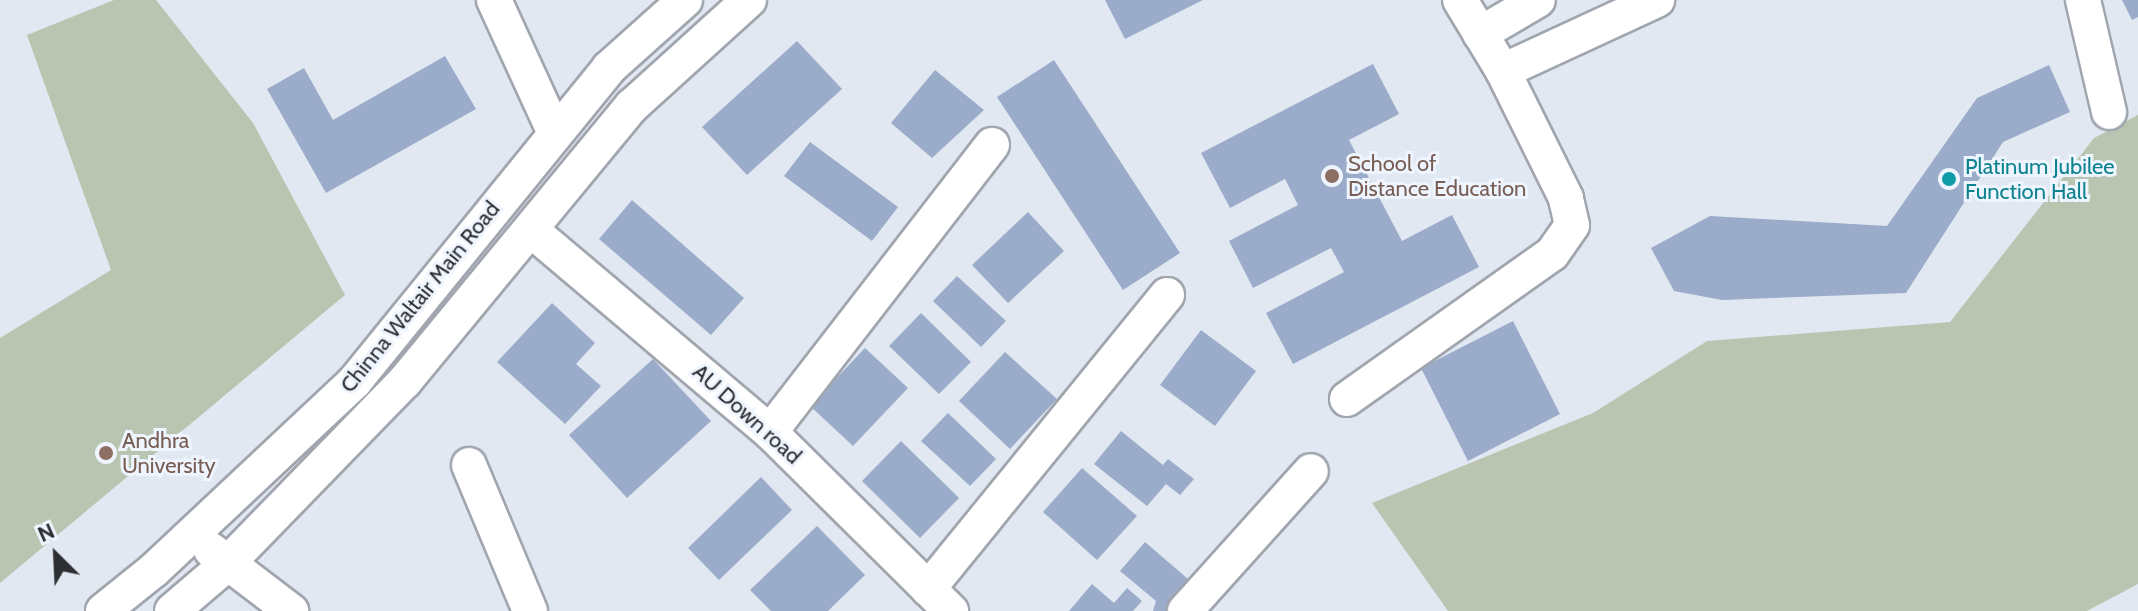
<!DOCTYPE html>
<html>
<head>
<meta charset="utf-8">
<style>
	body { margin:0 }
	#map { position:relative; width:2138px; height:611px; overflow:hidden; background:#e2e8f1; font-family:Cabin,sans-serif }
	div>[style] { position:absolute }
	[style*='--x'] { left:calc(var(--x)*1px); top:calc(var(--y)*1px); width:calc(var(--w)*1px); rotate:calc(var(--a)*1deg) }
	.green>* { inset:0; background:#b9c5b1 }
	.building>* { inset:0; background:#9aacc9 }
	.roads { filter:drop-shadow(2px 0 #a0a5ae) drop-shadow(-2px 0 #a0a5ae) drop-shadow(0 2px #a0a5ae) drop-shadow(0 -2px #a0a5ae) }
	.minor>* { height:34px; margin:-17px; padding:0 17px; transform-origin:17px; border-radius:17px; background:#fff }
	.dots>* { width:22px; height:22px; translate:-50% -50%; box-sizing:border-box; border:4px solid #eff5ff; border-radius:50% }
	span { translate:-50% -50%; white-space:nowrap; text-align:center; line-height:1.15; -webkit-text-stroke:6px #eff5ff; paint-order:stroke }
	.education-label { font-size:22px; color:#785e54 }
	.left { translate:0 -50%; text-align:left }
	.culture-label { font-size:22px; color:#0d838f }
	.street-label { font-size:22px; color:#2d2f33 }
	.north { position:absolute; left:16px; top:515px; width:80px; height:80px; -webkit-text-stroke:6px #eff5ff; paint-order:stroke; rotate:336deg; font-size:22px; font-weight:700; line-height:32px; text-align:center; color:#2d2f33 }
	.north::after { content:''; display:block; margin:auto; width:28px; height:36px; background:#2d2f33; clip-path:polygon(50% 0,100% 100%,50% 72%,0 100%) }
</style>
</head>
<body>
<div id="map">
	<div class="green">
		<i style="clip-path:polygon(114px 0,156px 0,253px 123px,345px 295px,0 583px,0 338px,111px 270px,27px 35px)"></i>
		<i style="clip-path:polygon(2138px 115px,2138px 584px,2087px 611px,1448px 611px,1372px 503px,1593px 413px,1707px 341px,1950px 322px,2094px 138px)"></i>
	</div>
	<div class="building">
		<i style="clip-path:polygon(1105px 0,1203px 0,1125px 39px)"></i>
		<i style="clip-path:polygon(2122px 0,2138px 0,2138px 17px,2132px 20px)"></i>
		<i style="clip-path:polygon(797px 41px,842px 89px,747px 175px,702px 127px)"></i>
		<i style="clip-path:polygon(445px 56px,476px 109px,326px 193px,267px 89px,304px 68px,333px 120px)"></i>
		<i style="clip-path:polygon(1054px 60px,1180px 253px,1123px 290px,997px 97px)"></i>
		<i style="clip-path:polygon(1373px 64px,1399px 114px,1349px 140px,1402px 241px,1452px 215px,1479px 267px,1293px 364px,1266px 313px,1344px 272px,1331px 248px,1253px 288px,1229px 241px,1298px 205px,1285px 179px,1230px 208px,1201px 153px)"></i>
		<i style="clip-path:polygon(2049px 65px,2070px 112px,2003px 142px,1906px 293px,1722px 300px,1674px 291px,1651px 248px,1710px 216px,1887px 226px,1977px 98px)"></i>
		<i style="clip-path:polygon(935px 70px,984px 110px,932px 158px,891px 123px)"></i>
		<i style="clip-path:polygon(810px 142px,898px 207px,872px 241px,784px 176px)"></i>
		<i style="clip-path:polygon(632px 200px,744px 298px,711px 335px,599px 239px)"></i>
		<i style="clip-path:polygon(1028px 212px,1064px 251px,1008px 303px,972px 265px)"></i>
		<i style="clip-path:polygon(957px 276px,1006px 321px,981px 347px,933px 301px)"></i>
		<i style="clip-path:polygon(552px 303px,595px 343px,576px 364px,601px 386px,565px 424px,497px 362px)"></i>
		<i style="clip-path:polygon(921px 313px,971px 362px,939px 394px,889px 346px)"></i>
		<i style="clip-path:polygon(1513px 321px,1560px 414px,1468px 461px,1421px 368px)"></i>
		<i style="clip-path:polygon(1201px 330px,1256px 371px,1215px 426px,1160px 385px)"></i>
		<i style="clip-path:polygon(865px 348px,908px 388px,853px 446px,810px 406px)"></i>
		<i style="clip-path:polygon(1005px 352px,1057px 399px,1010px 449px,959px 401px)"></i>
		<i style="clip-path:polygon(653px 359px,711px 421px,627px 498px,569px 435px)"></i>
		<i style="clip-path:polygon(948px 413px,996px 459px,970px 486px,921px 441px)"></i>
		<i style="clip-path:polygon(1121px 431px,1163px 465px,1168px 459px,1194px 479px,1180px 495px,1166px 484px,1147px 506px,1094px 464px)"></i>
		<i style="clip-path:polygon(901px 441px,959px 498px,920px 538px,862px 481px)"></i>
		<i style="clip-path:polygon(1082px 468px,1137px 516px,1097px 560px,1043px 512px)"></i>
		<i style="clip-path:polygon(761px 477px,792px 510px,719px 580px,688px 548px)"></i>
		<i style="clip-path:polygon(817px 526px,865px 575px,828px 611px,771px 611px,750px 590px)"></i>
		<i style="clip-path:polygon(1145px 542px,1195px 585px,1172px 611px,1153px 611px,1156px 601px,1120px 571px)"></i>
		<i style="clip-path:polygon(1092px 584px,1114px 603px,1127px 588px,1142px 601px,1133px 611px,1069px 611px)"></i>
	</div>
	<div class="roads">
		<div class="minor">
			<i style="--x:494;--y:0;--w:146;--a:65.4"></i>
			<i style="--x:2083;--y:0;--w:115;--a:76.9"></i>
			<i style="--x:1480;--y:34;--w:67;--a:-30.4"></i>
			<i style="--x:1503;--y:71;--w:170;--a:-24.8"></i>
			<i style="--x:531;--y:230;--w:313;--a:40.2"></i>
			<i style="--x:770;--y:432;--w:255;--a:44.7"></i>
			<i style="--x:1347;--y:399;--w:251;--a:-35.3"></i>
			<i style="--x:1552;--y:254;--w:35;--a:-55"></i>
			<i style="--x:1572;--y:225;--w:28;--a:-103"></i>
			<i style="--x:1566;--y:198;--w:142;--a:-116.4"></i>
			<i style="--x:1503;--y:71;--w:83;--a:-121.2"></i>
			<i style="--x:770;--y:432;--w:363;--a:-52.3"></i>
			<i style="--x:469;--y:465;--w:158;--a:67.3"></i>
			<i style="--x:211;--y:550;--w:101;--a:37.3"></i>
			<i style="--x:928;--y:589;--w:379;--a:-50.9"></i>
			<i style="--x:103;--y:611;--w:65;--a:-38.8"></i>
			<i style="--x:154;--y:570;--w:276;--a:-43.2"></i>
			<i style="--x:355;--y:381;--w:403;--a:-50.9"></i>
			<i style="--x:609;--y:68;--w:102;--a:-41.8"></i>
			<i style="--x:172;--y:611;--w:72;--a:-40.5"></i>
			<i style="--x:227;--y:564;--w:255;--a:-45.8"></i>
			<i style="--x:405;--y:381;--w:357;--a:-50.5"></i>
			<i style="--x:632;--y:106;--w:158;--a:-42.2"></i>
			<i style="--x:1185;--y:611;--w:188;--a:-48"></i>
		</div>
	</div>
	<div class="dots">
		<i style="left:1332px;top:176px;background:#8d6e63"></i>
		<i style="left:1949px;top:179px;background:#0f9aa8"></i>
		<i style="left:106px;top:453px;background:#8d6e63"></i>
	</div>
	<div class="education-label">
		<span class="left" style="left:1348px;top:176px">School of<br>Distance Education</span>
		<span class="left" style="left:122px;top:453px">Andhra<br>University</span>
	</div>
	<div class="culture-label">
		<span class="left" style="left:1965px;top:179px">Platinum Jubilee<br>Function Hall</span>
	</div>
	<div class="street-label">
		<span style="left:420px;top:297px;rotate:-51deg">Chinna Waltair Main Road</span>
		<span style="left:747px;top:414px;rotate:42deg">AU Down road</span>
	</div>
	<div class="north">N</div>
</div>
</body>
</html>
